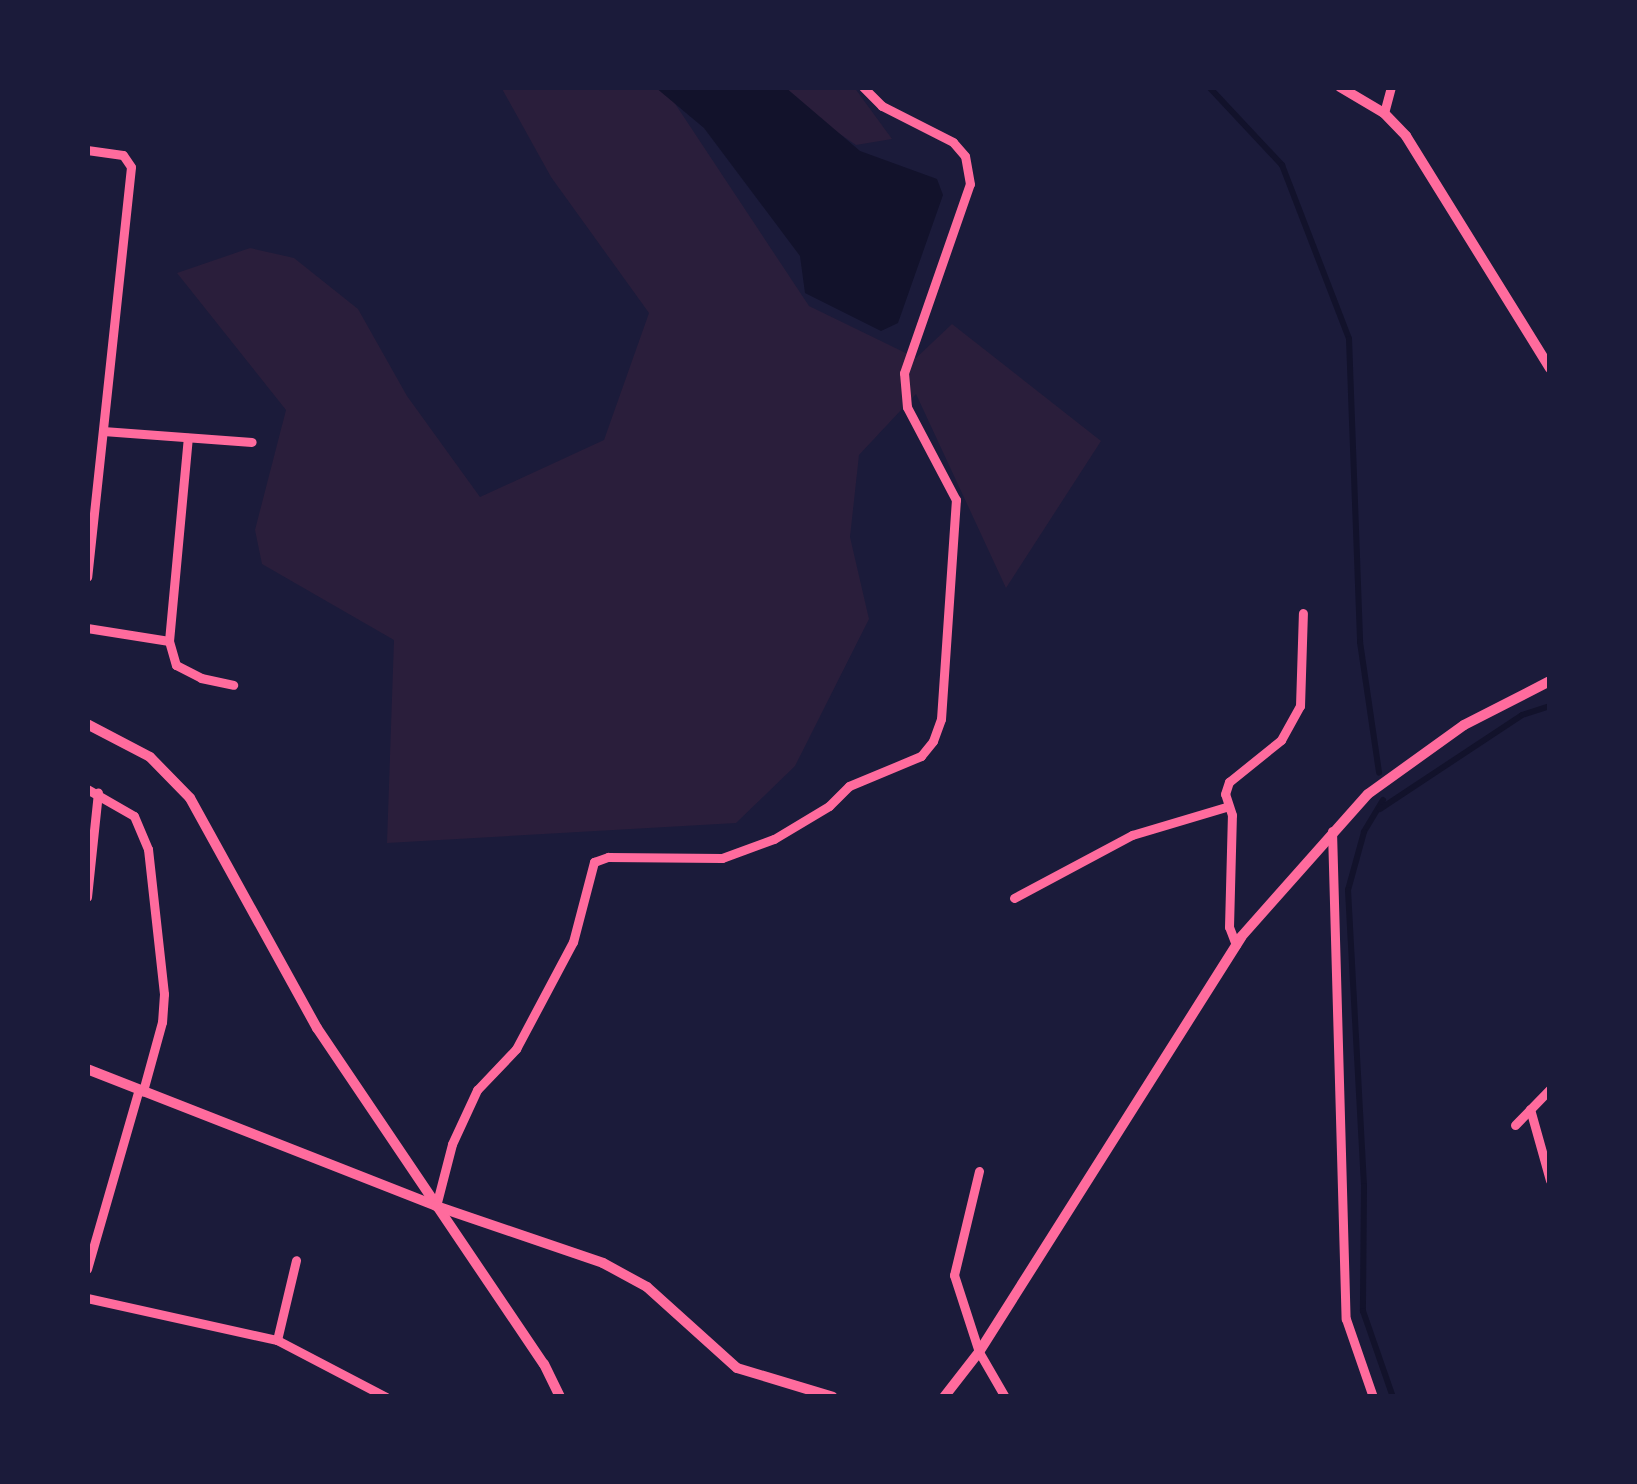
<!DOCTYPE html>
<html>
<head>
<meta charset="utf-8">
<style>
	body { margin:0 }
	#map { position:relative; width:1637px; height:1484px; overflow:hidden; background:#1b1b3a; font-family:"DM Sans",sans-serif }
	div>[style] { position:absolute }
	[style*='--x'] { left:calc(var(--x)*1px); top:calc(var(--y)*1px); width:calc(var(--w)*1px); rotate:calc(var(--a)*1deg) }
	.green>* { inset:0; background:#2a1e3b }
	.water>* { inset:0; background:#12122b }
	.stream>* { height:6px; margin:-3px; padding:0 3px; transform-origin:3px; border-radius:3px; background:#12122b }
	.minor>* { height:9px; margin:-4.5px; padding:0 4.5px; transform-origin:4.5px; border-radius:4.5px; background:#ff6b9d }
	.tertiary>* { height:10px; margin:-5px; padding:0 5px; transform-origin:5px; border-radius:5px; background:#ff6b9d }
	span { translate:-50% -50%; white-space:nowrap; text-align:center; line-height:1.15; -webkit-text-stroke:10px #1b1b3a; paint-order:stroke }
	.frame { position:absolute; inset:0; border:90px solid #1b1b3a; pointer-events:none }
</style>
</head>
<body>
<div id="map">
	<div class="green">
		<i style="clip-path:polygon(501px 87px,664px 87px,809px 306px,916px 358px,952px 324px,1101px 441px,1006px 588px,916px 394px,859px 455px,850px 537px,869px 619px,795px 766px,736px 823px,387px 843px,394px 640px,262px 564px,255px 530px,286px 410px,177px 273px,250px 248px,294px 258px,358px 309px,407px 396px,480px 497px,604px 440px,649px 313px,551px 177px)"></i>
		<i style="clip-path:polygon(771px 87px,854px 87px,892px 139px,856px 145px)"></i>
	</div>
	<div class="water">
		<i style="clip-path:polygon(655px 87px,785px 87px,860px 151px,937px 179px,943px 195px,898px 323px,881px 331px,805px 293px,800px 256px,704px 128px)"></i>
	</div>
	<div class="stream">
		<i style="--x:1209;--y:87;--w:107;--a:46.9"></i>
		<i style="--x:1282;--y:165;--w:186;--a:68.9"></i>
		<i style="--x:1349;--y:339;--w:303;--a:87.9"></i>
		<i style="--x:1360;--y:642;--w:132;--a:81.7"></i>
		<i style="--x:1383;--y:800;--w:37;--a:121"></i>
		<i style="--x:1364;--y:832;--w:60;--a:105.4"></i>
		<i style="--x:1348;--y:890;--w:296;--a:86.9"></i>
		<i style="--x:1364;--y:1186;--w:125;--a:90.5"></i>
		<i style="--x:1363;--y:1311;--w:91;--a:70.8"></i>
		<i style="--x:1380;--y:809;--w:170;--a:-33.5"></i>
		<i style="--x:1522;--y:715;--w:29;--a:-18"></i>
	</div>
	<div class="minor">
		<i style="--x:1384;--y:113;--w:27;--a:-75"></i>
		<i style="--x:87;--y:150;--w:36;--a:8"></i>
		<i style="--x:123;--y:155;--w:14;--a:56"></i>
		<i style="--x:131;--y:167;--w:412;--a:96.1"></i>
		<i style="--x:103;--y:431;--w:149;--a:4.2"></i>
		<i style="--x:87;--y:628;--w:83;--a:9"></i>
		<i style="--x:169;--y:641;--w:25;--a:74"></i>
		<i style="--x:176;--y:665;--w:28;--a:27"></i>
		<i style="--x:201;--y:678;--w:33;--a:12"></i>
		<i style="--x:169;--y:641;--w:204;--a:-84.7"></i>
		<i style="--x:87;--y:789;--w:54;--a:29.9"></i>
		<i style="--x:134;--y:816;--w:36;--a:67"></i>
		<i style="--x:148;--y:849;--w:146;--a:83.7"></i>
		<i style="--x:164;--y:994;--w:28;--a:94"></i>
		<i style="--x:162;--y:1022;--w:72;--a:105.4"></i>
		<i style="--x:1332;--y:831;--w:488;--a:88.4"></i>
		<i style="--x:1346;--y:1319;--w:83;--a:70.9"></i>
		<i style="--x:87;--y:897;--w:105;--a:-84"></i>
		<i style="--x:1014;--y:898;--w:134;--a:-28.1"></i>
		<i style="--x:1132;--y:835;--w:98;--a:-16.6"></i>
		<i style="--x:1236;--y:945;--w:19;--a:-111"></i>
		<i style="--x:1229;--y:927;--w:112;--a:-88.5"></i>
		<i style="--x:1232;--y:815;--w:22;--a:-108"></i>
		<i style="--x:1225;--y:794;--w:13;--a:-72"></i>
		<i style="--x:1229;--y:782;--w:67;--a:-38.9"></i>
		<i style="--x:1281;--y:740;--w:39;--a:-61"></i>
		<i style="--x:1300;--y:706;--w:93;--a:-88.2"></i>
		<i style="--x:1530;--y:1109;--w:74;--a:74.3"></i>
		<i style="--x:1515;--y:1125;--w:50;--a:-45.8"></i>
		<i style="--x:979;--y:1171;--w:107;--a:103.5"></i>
		<i style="--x:954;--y:1275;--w:81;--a:72"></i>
		<i style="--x:979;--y:1352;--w:52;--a:60"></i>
		<i style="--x:436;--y:1206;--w:64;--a:-75.5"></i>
		<i style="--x:452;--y:1144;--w:60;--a:-65.2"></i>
		<i style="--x:477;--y:1090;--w:57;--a:-46.4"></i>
		<i style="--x:516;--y:1049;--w:121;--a:-62"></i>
		<i style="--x:573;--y:942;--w:83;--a:-75.3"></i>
		<i style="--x:594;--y:862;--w:15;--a:-20"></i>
		<i style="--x:608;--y:857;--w:114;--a:0.5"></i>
		<i style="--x:722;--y:858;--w:55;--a:-20.1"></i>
		<i style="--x:774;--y:839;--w:64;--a:-31"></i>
		<i style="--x:829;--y:806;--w:28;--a:-45"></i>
		<i style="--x:849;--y:786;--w:78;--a:-22.6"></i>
		<i style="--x:921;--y:756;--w:19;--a:-51"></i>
		<i style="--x:933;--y:741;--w:23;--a:-70"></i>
		<i style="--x:941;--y:719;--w:220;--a:-86.1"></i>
		<i style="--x:956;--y:500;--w:105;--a:-117.8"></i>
		<i style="--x:907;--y:407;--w:34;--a:-95"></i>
		<i style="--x:904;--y:373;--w:200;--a:-70.8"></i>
		<i style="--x:970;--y:184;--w:28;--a:-100"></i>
		<i style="--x:965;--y:156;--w:18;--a:-131"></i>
		<i style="--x:953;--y:142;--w:80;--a:-153.1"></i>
		<i style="--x:882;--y:106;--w:27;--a:-135"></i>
		<i style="--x:87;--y:1269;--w:187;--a:-73.9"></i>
		<i style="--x:87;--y:1298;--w:195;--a:12.5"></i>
		<i style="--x:277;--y:1340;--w:82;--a:-76.6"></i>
		<i style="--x:277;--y:1340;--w:123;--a:27.6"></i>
	</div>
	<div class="tertiary">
		<i style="--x:1340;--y:87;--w:51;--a:30.6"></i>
		<i style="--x:1384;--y:113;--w:32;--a:46"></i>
		<i style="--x:1406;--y:136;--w:273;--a:58.2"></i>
		<i style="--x:87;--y:724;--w:71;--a:27.6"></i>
		<i style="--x:150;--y:757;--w:57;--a:45.7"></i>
		<i style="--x:190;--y:798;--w:263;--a:61.1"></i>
		<i style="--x:317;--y:1028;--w:405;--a:56"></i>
		<i style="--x:544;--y:1364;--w:37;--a:64"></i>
		<i style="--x:87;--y:1069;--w:375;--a:21.4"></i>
		<i style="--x:436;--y:1206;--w:176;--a:18.8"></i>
		<i style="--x:603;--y:1263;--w:50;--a:28.6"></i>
		<i style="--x:647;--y:1287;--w:121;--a:42"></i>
		<i style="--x:737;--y:1368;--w:100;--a:16.8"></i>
		<i style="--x:944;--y:1397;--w:57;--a:-52.1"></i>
		<i style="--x:979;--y:1352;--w:491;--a:-57.7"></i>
		<i style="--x:1241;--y:937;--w:191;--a:-48.4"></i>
		<i style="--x:1368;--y:794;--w:118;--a:-35.7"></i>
		<i style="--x:1464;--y:725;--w:97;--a:-27.1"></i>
	</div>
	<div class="frame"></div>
</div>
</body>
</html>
